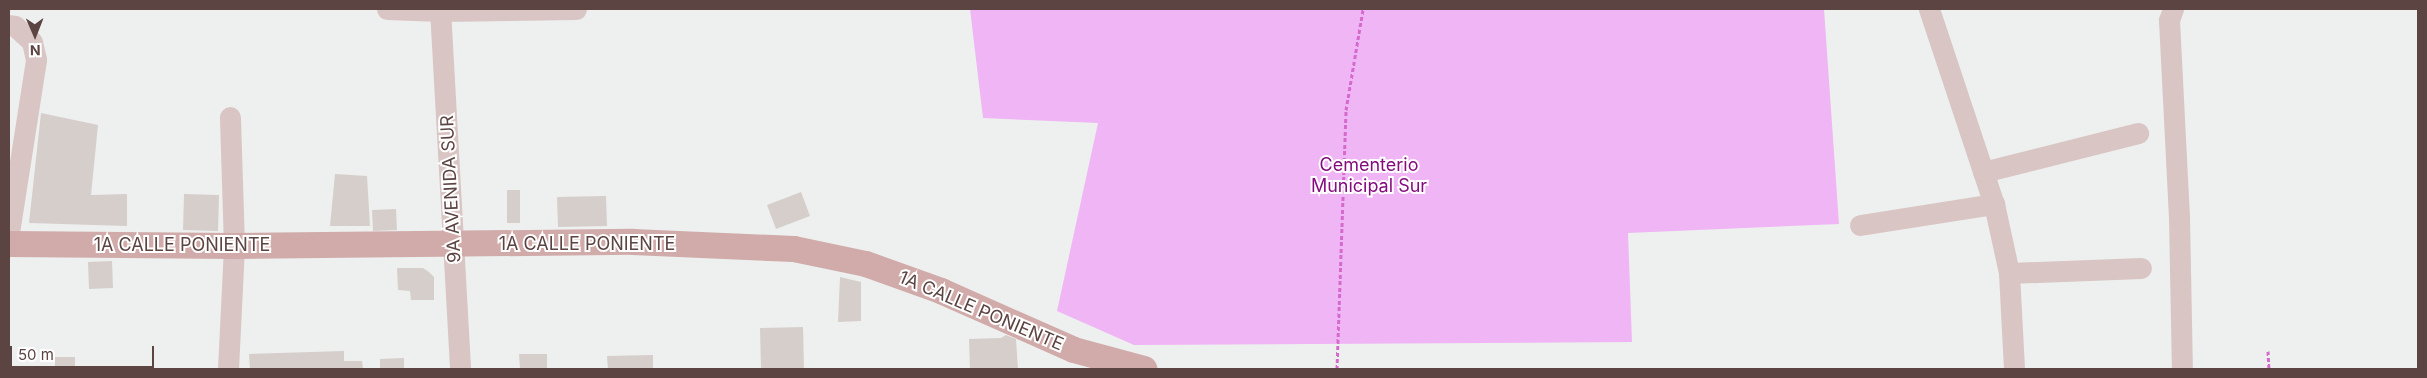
<!DOCTYPE html>
<html>
<head>
<meta charset="utf-8">
<style>
	body { margin:0 }
	#map { position:relative; width:2427px; height:378px; overflow:hidden; background:#edf0ef; font-family:Inter,sans-serif }
	div>[style] { position:absolute }
	[style*='--x'] { left:calc(var(--x)*1px); top:calc(var(--y)*1px); width:calc(var(--w)*1px); rotate:calc(var(--a)*1deg) }
	.green>* { inset:0; background:#f0b5f4 }
	.building>* { inset:0; background:#d6cecb }
	.path>* { height:3px; margin-top:-1.5px; transform-origin:0; background:repeating-linear-gradient(90deg,#d56acd 0 4px,transparent 0 6.5px) }
	.minor>* { height:21px; margin:-10.5px; padding:0 10.5px; transform-origin:10.5px; border-radius:10.5px; background:#d9c5c4 }
	.major>* { height:26px; margin:-13px; padding:0 13px; transform-origin:13px; border-radius:13px; background:#d0aba9 }
	span { translate:-50% -50%; white-space:nowrap; text-align:center; line-height:1.15; -webkit-text-stroke:4px #fff; paint-order:stroke }
	.park-label { font-size:18px; color:#850c7e }
	.street-label { font-size:18px; color:#5c4443 }
	.frame { position:absolute; inset:0; border:10px solid #5c4443; pointer-events:none }
	.north { position:absolute; left:10px; top:10px; width:50px; height:50px; -webkit-text-stroke:4px #fff; paint-order:stroke; rotate:179deg; font-size:14px; font-weight:700; line-height:20px; text-align:center; color:#5c4443 }
	.north::after { content:''; display:block; margin:auto; width:18px; height:22px; background:#5c4443; clip-path:polygon(50% 0,100% 100%,50% 72%,0 100%) }
	.scale { position:absolute; left:10px; top:346px; width:144px; height:22px; box-sizing:border-box; border:2px solid #5c4443; border-top:0; padding-left:6px; font-size:15px; line-height:18px; white-space:nowrap; color:#5c4443; -webkit-text-stroke:4px #fff; paint-order:stroke }
</style>
</head>
<body>
<div id="map">
	<div class="green">
		<i style="clip-path:polygon(970px 9px,1824px 9px,1839px 224px,1628px 233px,1632px 342px,1134px 345px,1057px 311px,1098px 123px,983px 118px)"></i>
	</div>
	<div class="building">
		<i style="clip-path:polygon(41px 113px,98px 125px,91px 195px,127px 194px,127px 226px,29px 223px)"></i>
		<i style="clip-path:polygon(335px 174px,367px 176px,370px 226px,330px 226px)"></i>
		<i style="clip-path:polygon(507px 190px,520px 190px,520px 223px,507px 223px)"></i>
		<i style="clip-path:polygon(801px 192px,810px 216px,776px 229px,767px 205px)"></i>
		<i style="clip-path:polygon(184px 194px,219px 195px,218px 231px,183px 230px)"></i>
		<i style="clip-path:polygon(606px 196px,607px 226px,558px 227px,557px 197px)"></i>
		<i style="clip-path:polygon(396px 209px,397px 230px,373px 231px,372px 210px)"></i>
		<i style="clip-path:polygon(112px 261px,113px 288px,89px 289px,88px 262px)"></i>
		<i style="clip-path:polygon(397px 268px,423px 268px,429px 272px,434px 277px,434px 300px,411px 300px,410px 291px,398px 290px)"></i>
		<i style="clip-path:polygon(840px 277px,861px 282px,861px 321px,838px 322px)"></i>
		<i style="clip-path:polygon(803px 327px,804px 369px,761px 369px,760px 328px)"></i>
		<i style="clip-path:polygon(1006px 335px,1016px 339px,1018px 369px,970px 369px,969px 339px,1001px 338px)"></i>
		<i style="clip-path:polygon(344px 351px,344px 361px,362px 361px,363px 369px,250px 369px,249px 354px)"></i>
		<i style="clip-path:polygon(519px 354px,547px 354px,547px 369px,520px 369px)"></i>
		<i style="clip-path:polygon(653px 355px,653px 369px,608px 369px,607px 356px)"></i>
		<i style="clip-path:polygon(55px 357px,75px 357px,75px 369px,55px 369px)"></i>
		<i style="clip-path:polygon(404px 358px,404px 369px,380px 369px,380px 359px)"></i>
	</div>
	<div class="path">
		<i style="--x:2268;--y:351;--w:18;--a:87"></i>
		<i style="--x:1337;--y:369;--w:259;--a:-88"></i>
		<i style="--x:1346;--y:110;--w:102;--a:-80.4"></i>
	</div>
	<div class="minor">
		<i style="--x:387;--y:9;--w:53;--a:2.2"></i>
		<i style="--x:440;--y:11;--w:136;--a:-0.8"></i>
		<i style="--x:440;--y:9;--w:361;--a:86.8"></i>
		<i style="--x:1929;--y:9;--w:206;--a:71.6"></i>
		<i style="--x:2173;--y:9;--w:12;--a:110"></i>
		<i style="--x:2169;--y:20;--w:197;--a:87.1"></i>
		<i style="--x:2179;--y:217;--w:152;--a:88.9"></i>
		<i style="--x:9;--y:25;--w:6;--a:9"></i>
		<i style="--x:15;--y:26;--w:23;--a:43"></i>
		<i style="--x:32;--y:42;--w:18;--a:77"></i>
		<i style="--x:36;--y:60;--w:174;--a:98.9"></i>
		<i style="--x:1983;--y:172;--w:160;--a:-14.1"></i>
		<i style="--x:1860;--y:225;--w:136;--a:-8.9"></i>
		<i style="--x:1994;--y:204;--w:71;--a:77.7"></i>
		<i style="--x:2009;--y:273;--w:96;--a:87"></i>
		<i style="--x:2009;--y:273;--w:132;--a:-2.2"></i>
		<i style="--x:228;--y:369;--w:123;--a:-87.2"></i>
		<i style="--x:234;--y:246;--w:129;--a:-91.8"></i>
	</div>
	<div class="major">
		<i style="--x:9;--y:244;--w:225;--a:0.5"></i>
		<i style="--x:234;--y:246;--w:399;--a:-0.6"></i>
		<i style="--x:633;--y:242;--w:161;--a:2.5"></i>
		<i style="--x:794;--y:249;--w:74;--a:11.8"></i>
		<i style="--x:866;--y:264;--w:80;--a:19.8"></i>
		<i style="--x:941;--y:291;--w:145;--a:23.9"></i>
		<i style="--x:1074;--y:350;--w:73;--a:15.2"></i>
	</div>
	<div class="park-label">
		<span style="left:1369px;top:176px">Cementerio<br>Municipal Sur</span>
	</div>
	<div class="street-label">
		<span style="left:451px;top:189px;rotate:-93deg">9A AVENIDA SUR</span>
		<span style="left:587px;top:244px">1A CALLE PONIENTE</span>
		<span style="left:182px;top:245px">1A CALLE PONIENTE</span>
		<span style="left:981px;top:311px;rotate:23deg">1A CALLE PONIENTE</span>
	</div>
	<div class="frame"></div>
	<div class="north">N</div>
	<div class="scale">50 m</div>
</div>
</body>
</html>
